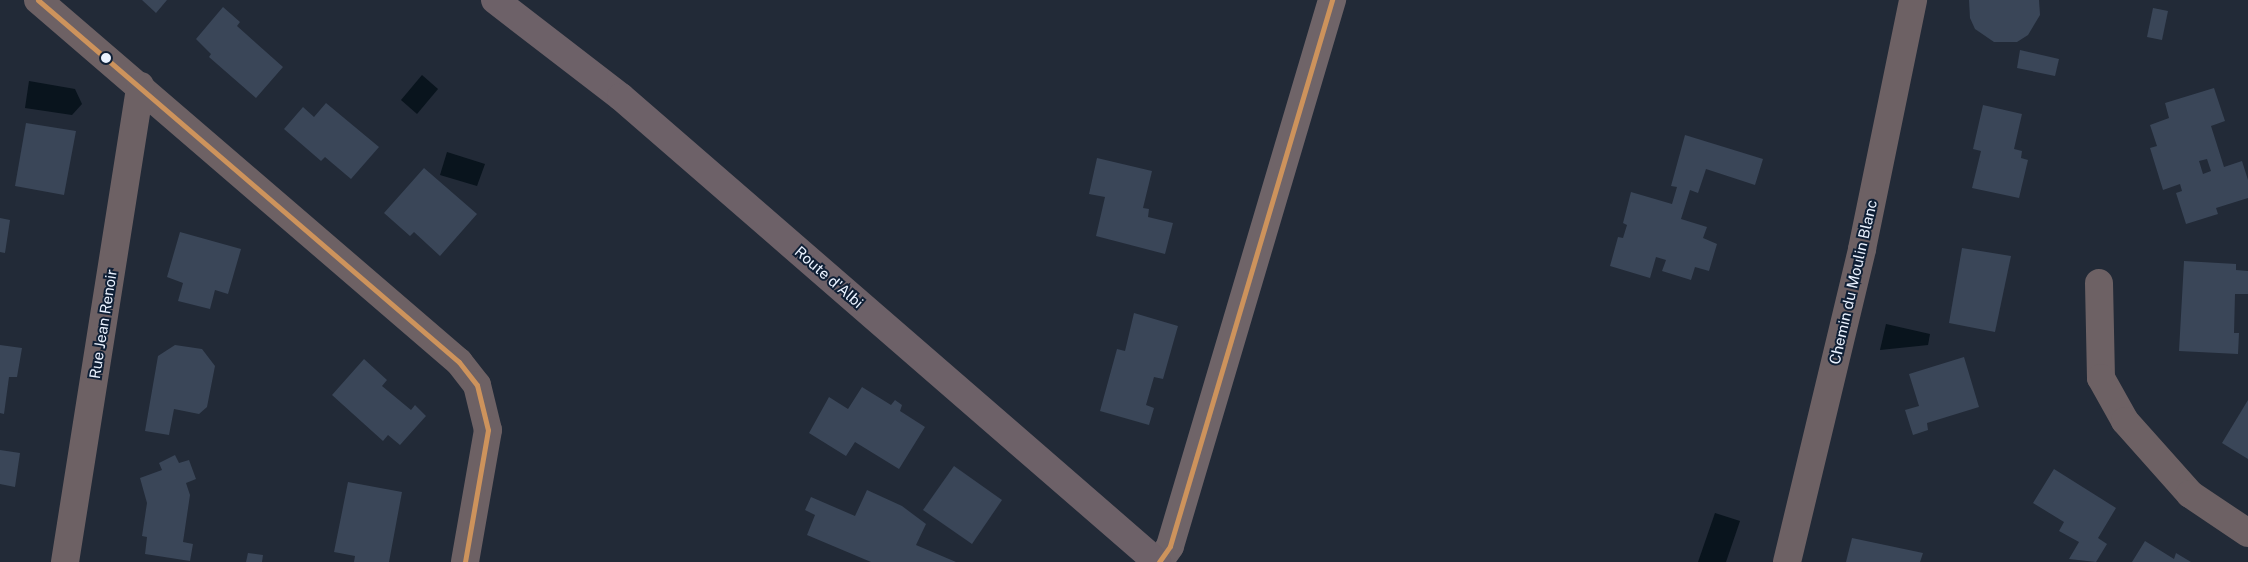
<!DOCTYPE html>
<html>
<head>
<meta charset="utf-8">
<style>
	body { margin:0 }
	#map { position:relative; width:2248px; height:562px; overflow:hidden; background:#222a37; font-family:"Public Sans",sans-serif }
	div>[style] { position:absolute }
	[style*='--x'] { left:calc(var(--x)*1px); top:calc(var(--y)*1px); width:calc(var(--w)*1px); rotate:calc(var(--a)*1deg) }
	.water>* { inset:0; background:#09141d }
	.building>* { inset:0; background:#3a4658 }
	.street>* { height:28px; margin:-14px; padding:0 14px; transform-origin:14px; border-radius:14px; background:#6d6164 }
	.secondary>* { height:28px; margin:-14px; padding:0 14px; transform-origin:14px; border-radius:14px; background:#6f6468 }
	.primary>* { height:28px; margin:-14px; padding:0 14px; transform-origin:14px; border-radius:14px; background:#6d6168 }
	.bus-1>* { height:5px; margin:-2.5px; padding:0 2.5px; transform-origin:2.5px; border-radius:2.5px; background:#cd935c }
	.dots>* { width:14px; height:14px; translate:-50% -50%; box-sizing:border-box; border:2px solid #0f1f35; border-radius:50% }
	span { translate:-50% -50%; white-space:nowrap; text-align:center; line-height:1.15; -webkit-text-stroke:4px #0f1f35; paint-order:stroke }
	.street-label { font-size:15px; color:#eaf2ff }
</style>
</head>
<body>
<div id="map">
	<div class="water">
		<i style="clip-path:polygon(422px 75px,438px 89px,417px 114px,401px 100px)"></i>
		<i style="clip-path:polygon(29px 81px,75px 89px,82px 104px,72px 115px,25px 108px)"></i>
		<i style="clip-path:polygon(447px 152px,485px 164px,477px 186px,440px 175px)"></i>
		<i style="clip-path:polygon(1886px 324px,1930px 334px,1928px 345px,1880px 350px)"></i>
		<i style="clip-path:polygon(1715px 513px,1740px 521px,1726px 562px,1698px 562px)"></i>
	</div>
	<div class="building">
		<i style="clip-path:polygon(142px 0,167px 0,156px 13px)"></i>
		<i style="clip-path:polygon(1969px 0,2039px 0,2040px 15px,2028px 35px,2017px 42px,1994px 42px,1975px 29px,1970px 18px)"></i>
		<i style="clip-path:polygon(223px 7px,240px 22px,237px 26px,283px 67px,256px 98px,209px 57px,211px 54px,196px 39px)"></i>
		<i style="clip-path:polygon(2153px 8px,2168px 11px,2162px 40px,2147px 37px)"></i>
		<i style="clip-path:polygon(2020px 50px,2059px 59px,2055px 76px,2017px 68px)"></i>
		<i style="clip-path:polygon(evenodd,2214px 88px,2225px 121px,2211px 126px,2224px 167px,2242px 161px,2248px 180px,2248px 198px,2216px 208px,2218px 214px,2186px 224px,2176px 193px,2182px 191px,2180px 184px,2163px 190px,2150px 148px,2157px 146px,2150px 125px,2169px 118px,2165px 103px,2214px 88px,2207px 159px,2211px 171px,2203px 174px,2199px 161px,2207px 159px)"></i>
		<i style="clip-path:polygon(326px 103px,379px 147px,351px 179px,325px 157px,321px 161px,284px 129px,303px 107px,314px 117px)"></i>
		<i style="clip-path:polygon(1983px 105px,2022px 114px,2014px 149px,2022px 151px,2021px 158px,2028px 160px,2019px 198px,1972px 188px,1981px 151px,1973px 149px)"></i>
		<i style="clip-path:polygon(26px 123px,76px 131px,64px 195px,15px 186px)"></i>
		<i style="clip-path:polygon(1685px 135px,1763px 159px,1755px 185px,1706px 169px,1698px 193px,1690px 190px,1681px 219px,1707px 227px,1703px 238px,1717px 244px,1709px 271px,1695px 267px,1691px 280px,1662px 271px,1666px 260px,1656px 257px,1650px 278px,1610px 266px,1618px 237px,1623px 238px,1627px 225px,1623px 223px,1631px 192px,1672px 204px,1677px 187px,1671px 186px)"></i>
		<i style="clip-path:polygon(1097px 158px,1152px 171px,1143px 208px,1149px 209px,1148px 217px,1173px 223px,1165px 254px,1096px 236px,1105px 197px,1089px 194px)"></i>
		<i style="clip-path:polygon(424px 168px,477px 214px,440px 256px,414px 232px,410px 236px,384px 213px)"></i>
		<i style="clip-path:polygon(0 218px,10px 220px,5px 253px,0 252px)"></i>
		<i style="clip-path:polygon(180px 232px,241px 249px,228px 294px,215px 290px,210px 309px,178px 301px,183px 283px,167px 277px)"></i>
		<i style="clip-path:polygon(1962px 248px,2011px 256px,1995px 332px,1949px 323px)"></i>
		<i style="clip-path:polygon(2184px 261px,2236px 264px,2236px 270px,2248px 271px,2248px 294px,2235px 294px,2234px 333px,2239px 333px,2238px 354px,2179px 351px)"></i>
		<i style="clip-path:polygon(1134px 313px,1178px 326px,1163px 379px,1154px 377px,1146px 405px,1154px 408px,1149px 425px,1100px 411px,1117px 349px,1125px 351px)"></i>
		<i style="clip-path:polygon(0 345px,22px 348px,17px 377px,9px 377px,4px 414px,0 413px)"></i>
		<i style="clip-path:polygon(175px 345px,202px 349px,215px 366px,207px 407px,199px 414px,174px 409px,169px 435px,145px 431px,158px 356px)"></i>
		<i style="clip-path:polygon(1964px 357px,1979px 407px,1927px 423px,1928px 430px,1913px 435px,1905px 410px,1919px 406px,1909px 374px)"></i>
		<i style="clip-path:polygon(364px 359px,387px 380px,382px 386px,411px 410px,415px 405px,426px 416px,400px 445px,388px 435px,383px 441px,332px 395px)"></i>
		<i style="clip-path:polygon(862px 387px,891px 405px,895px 400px,902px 405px,900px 411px,925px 427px,899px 469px,855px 442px,846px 456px,809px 433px,829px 397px,848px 409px)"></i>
		<i style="clip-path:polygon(2248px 400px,2248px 459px,2222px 443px)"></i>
		<i style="clip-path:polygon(0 450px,20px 453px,15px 487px,0 484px)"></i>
		<i style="clip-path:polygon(175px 455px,179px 463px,189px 460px,196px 479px,186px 483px,190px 495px,183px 542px,193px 544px,190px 561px,145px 554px,147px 537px,142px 536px,147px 503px,140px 478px,162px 470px,159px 463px)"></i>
		<i style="clip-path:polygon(954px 466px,1002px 500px,972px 544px,923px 510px)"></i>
		<i style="clip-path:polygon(2054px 469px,2116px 508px,2098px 538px,2107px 544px,2096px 562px,2069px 559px,2079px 542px,2059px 531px,2064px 522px,2033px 503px)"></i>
		<i style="clip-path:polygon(348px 482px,402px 492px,389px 562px,354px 562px,355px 556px,334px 552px)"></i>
		<i style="clip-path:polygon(867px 490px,902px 506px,926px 524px,916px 545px,956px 562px,871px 562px,807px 535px,815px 515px,805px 510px,811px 497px,855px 516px)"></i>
		<i style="clip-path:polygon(1852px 538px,1923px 553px,1920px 562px,1846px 562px)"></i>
		<i style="clip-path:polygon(2145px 541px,2174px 559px,2176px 553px,2191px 562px,2132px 562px)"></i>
		<i style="clip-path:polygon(248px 553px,263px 555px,262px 562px,246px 562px)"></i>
	</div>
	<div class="street">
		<i style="--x:38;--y:0;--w:555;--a:40.69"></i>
		<i style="--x:459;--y:362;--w:29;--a:52"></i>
		<i style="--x:477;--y:385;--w:46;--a:76.3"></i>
		<i style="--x:488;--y:430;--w:134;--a:99.9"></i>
		<i style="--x:2099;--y:283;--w:95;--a:88.8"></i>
		<i style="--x:2101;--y:378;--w:49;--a:60.8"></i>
		<i style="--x:2125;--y:421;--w:98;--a:48.3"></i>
		<i style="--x:2190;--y:494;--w:70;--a:33.9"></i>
		<i style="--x:65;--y:562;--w:482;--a:-81"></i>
		<i style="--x:1787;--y:562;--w:322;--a:-76.5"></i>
		<i style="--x:1862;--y:249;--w:254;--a:-78.4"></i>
	</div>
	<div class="secondary">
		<i style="--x:1159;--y:562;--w:19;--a:-55"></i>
		<i style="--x:1170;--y:546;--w:570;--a:-73.47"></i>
	</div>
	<div class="primary">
		<i style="--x:495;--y:0;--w:159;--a:37.6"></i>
		<i style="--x:621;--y:97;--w:710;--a:40.94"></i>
	</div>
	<div class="bus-1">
		<i style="--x:38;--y:0;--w:555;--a:40.69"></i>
		<i style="--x:459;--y:362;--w:29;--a:52"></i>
		<i style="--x:477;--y:385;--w:46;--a:76.3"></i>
		<i style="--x:488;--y:430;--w:134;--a:99.9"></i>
		<i style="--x:1159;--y:562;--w:19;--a:-55"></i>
		<i style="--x:1170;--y:546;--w:570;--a:-73.47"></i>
	</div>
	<div class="dots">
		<i style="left:106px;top:58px;background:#eaf2ff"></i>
	</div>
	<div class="street-label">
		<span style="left:829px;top:277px;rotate:41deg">Route d'Albi</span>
		<span style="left:1853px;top:282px;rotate:-77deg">Chemin du Moulin Blanc</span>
		<span style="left:103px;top:324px;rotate:-81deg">Rue Jean Renoir</span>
	</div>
</div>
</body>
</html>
